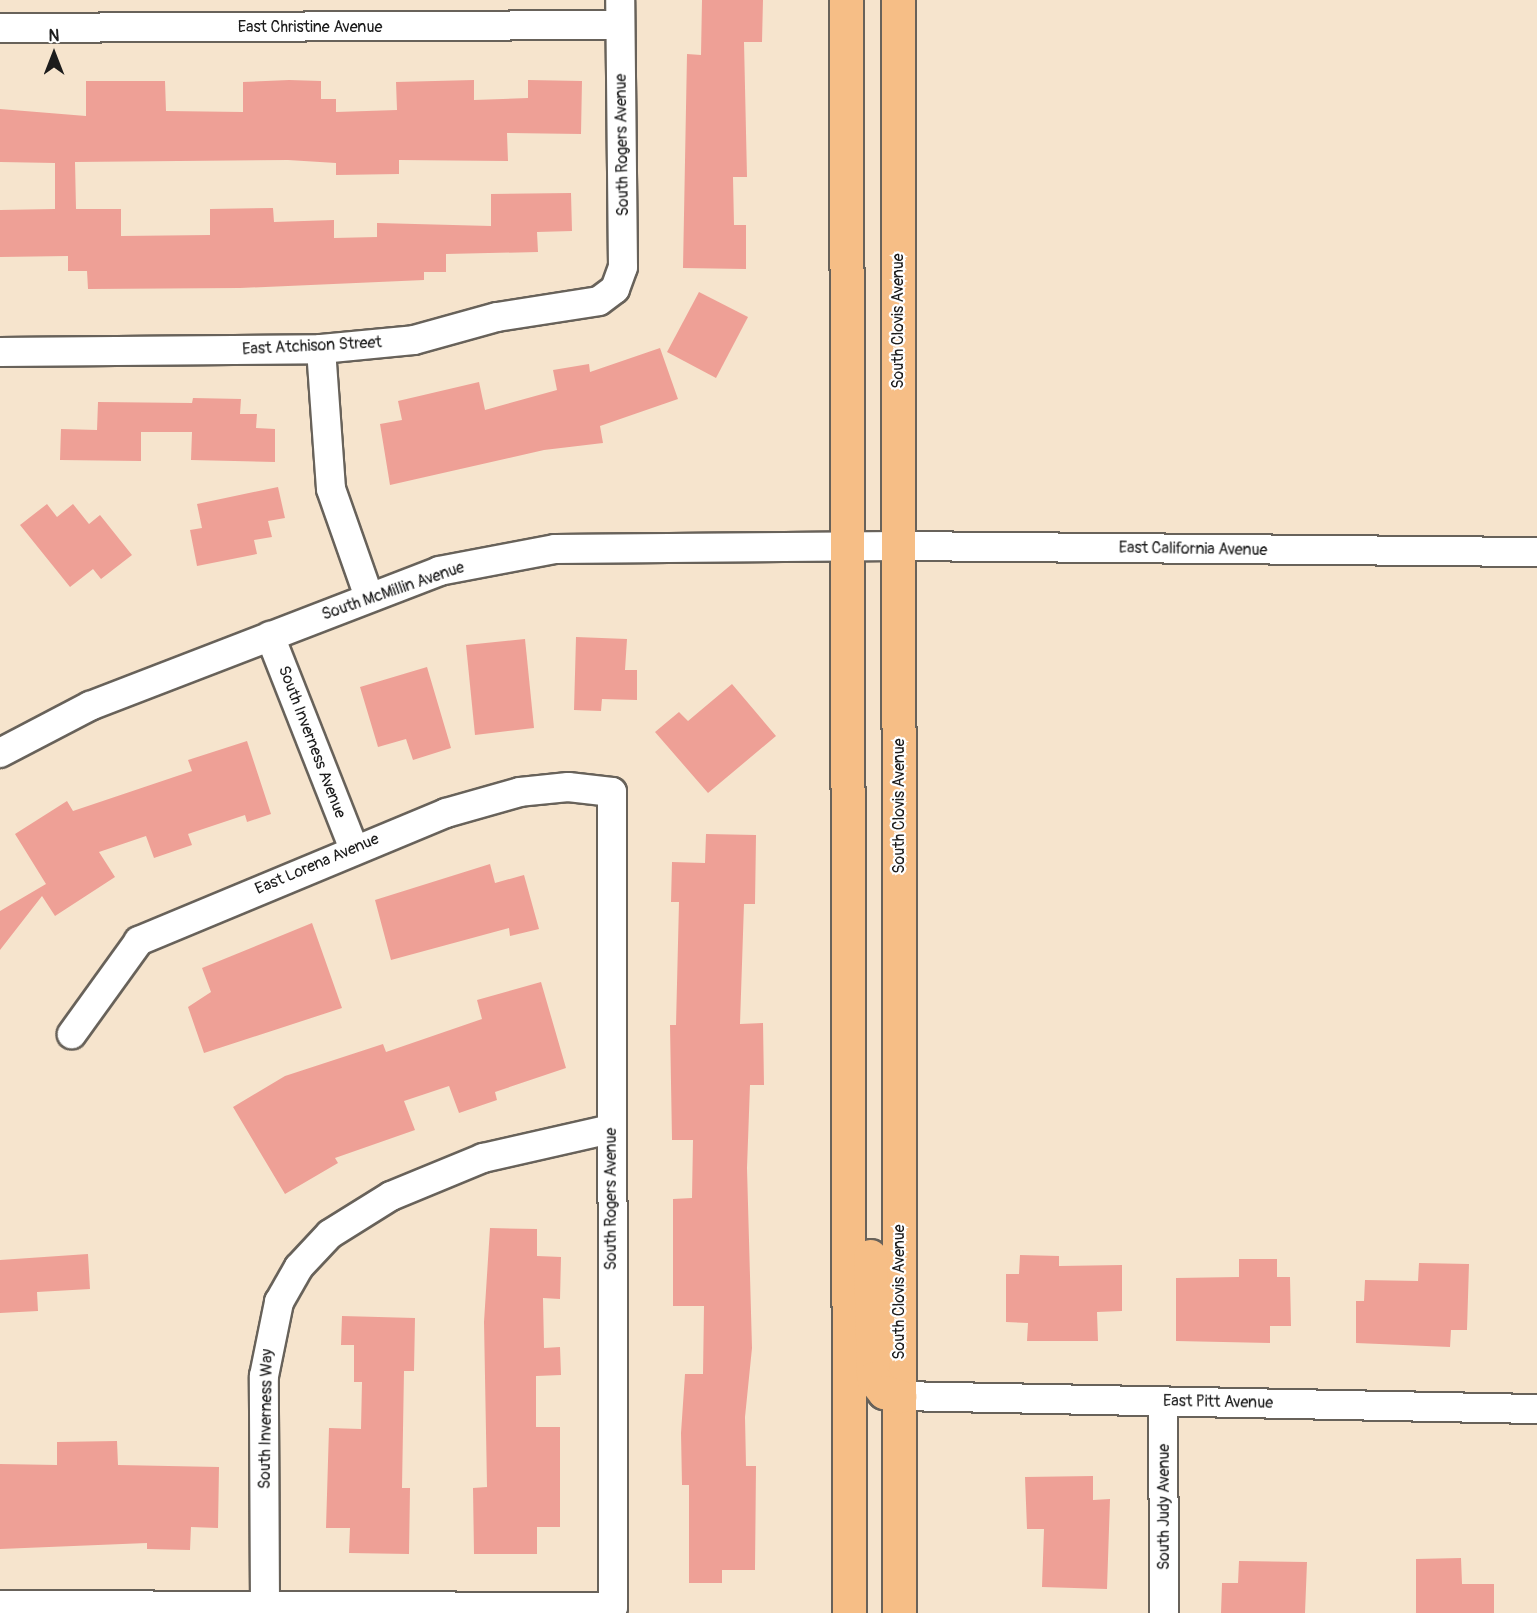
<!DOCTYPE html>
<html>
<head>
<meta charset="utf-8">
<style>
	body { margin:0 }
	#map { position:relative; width:1537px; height:1613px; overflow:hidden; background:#f6e4cd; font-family:Pangolin,sans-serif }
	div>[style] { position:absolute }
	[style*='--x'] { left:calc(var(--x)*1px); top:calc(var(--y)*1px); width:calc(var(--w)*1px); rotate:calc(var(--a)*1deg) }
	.building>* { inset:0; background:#eea096 }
	.roads { filter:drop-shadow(2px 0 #68625a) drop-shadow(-2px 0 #68625a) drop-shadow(0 2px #68625a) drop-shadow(0 -2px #68625a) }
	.minor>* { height:28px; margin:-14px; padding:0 14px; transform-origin:14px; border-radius:14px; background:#fff }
	.major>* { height:33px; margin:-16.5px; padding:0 16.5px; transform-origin:16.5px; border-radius:16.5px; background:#f6be86 }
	span { translate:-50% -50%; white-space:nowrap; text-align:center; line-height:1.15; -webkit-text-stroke:4.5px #fff; paint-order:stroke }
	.street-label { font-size:16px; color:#1c1c1c }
	.north { position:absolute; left:24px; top:24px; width:60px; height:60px; -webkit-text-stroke:4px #fff; paint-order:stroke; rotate:0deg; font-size:16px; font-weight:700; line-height:24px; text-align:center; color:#1c1c1c }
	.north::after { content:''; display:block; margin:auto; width:21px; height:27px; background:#1c1c1c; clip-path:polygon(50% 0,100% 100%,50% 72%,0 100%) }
</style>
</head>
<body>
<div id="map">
	<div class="building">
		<i style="clip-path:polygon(702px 0,763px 0,762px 42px,744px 42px,747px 177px,733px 177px,734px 225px,746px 225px,746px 269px,683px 268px,687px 54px,701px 55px)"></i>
		<i style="clip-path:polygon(474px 80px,474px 100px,528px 98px,528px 80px,582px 81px,581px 134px,507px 133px,508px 161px,399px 160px,399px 174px,336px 175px,336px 163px,288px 160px,75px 162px,76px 209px,121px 209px,121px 236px,210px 235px,210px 209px,273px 208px,274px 222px,334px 220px,334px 238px,377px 237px,377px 223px,491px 226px,491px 194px,571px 193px,572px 231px,537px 232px,538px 252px,446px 254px,446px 272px,424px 272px,424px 280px,240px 288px,88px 289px,87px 271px,68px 271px,68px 256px,0 257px,0 210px,55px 209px,55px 163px,0 162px,0 109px,86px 116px,86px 81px,165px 81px,166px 111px,243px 112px,243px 82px,289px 80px,321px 81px,321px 99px,336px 99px,336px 112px,397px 110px,396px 82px)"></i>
		<i style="clip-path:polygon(699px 292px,748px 317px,716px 378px,667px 352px)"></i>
		<i style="clip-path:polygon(660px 348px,678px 399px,600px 426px,603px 443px,544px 450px,390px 485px,380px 424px,402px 420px,398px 401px,479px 382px,485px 410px,557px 390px,553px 370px,589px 364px,590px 372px)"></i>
		<i style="clip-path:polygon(193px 398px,241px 399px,240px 414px,257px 414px,256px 428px,275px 429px,275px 462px,191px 460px,192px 432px,141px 432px,141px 461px,60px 460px,61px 429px,97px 430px,98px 402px,192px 403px)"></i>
		<i style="clip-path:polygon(278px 487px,285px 518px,268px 521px,272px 537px,254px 540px,257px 554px,197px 566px,190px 530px,202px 528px,197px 504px)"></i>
		<i style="clip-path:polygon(47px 504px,57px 517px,73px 504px,89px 524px,100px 515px,132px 555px,101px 579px,93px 569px,70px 587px,20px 525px)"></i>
		<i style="clip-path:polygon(576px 637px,627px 639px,625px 670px,637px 670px,637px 700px,602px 699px,601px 711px,574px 710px)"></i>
		<i style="clip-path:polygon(525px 639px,534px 728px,475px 735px,466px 645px)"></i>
		<i style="clip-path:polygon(427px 667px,451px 748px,413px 760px,406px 739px,378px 747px,360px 687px)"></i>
		<i style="clip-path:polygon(732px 684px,776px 736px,708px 793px,655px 732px,679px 712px,688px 721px)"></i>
		<i style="clip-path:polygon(247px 741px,271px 814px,247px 822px,245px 815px,188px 834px,192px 845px,154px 858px,146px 836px,99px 852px,115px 877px,55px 916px,42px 896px,0 950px,0 911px,46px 884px,15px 834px,67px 801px,73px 811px,192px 771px,188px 760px)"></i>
		<i style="clip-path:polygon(706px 834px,756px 835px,755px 904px,744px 904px,740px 1024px,763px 1023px,764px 1085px,750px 1085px,747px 1168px,752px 1348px,745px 1417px,746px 1466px,756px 1466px,755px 1570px,722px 1570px,722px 1583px,689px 1583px,689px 1485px,682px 1485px,681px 1433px,685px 1374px,703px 1374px,704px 1306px,673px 1306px,673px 1199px,692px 1198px,693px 1140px,672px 1140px,670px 1025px,676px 1025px,679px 902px,671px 902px,672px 862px,705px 863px)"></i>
		<i style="clip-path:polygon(490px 864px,495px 883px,524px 875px,539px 929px,510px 936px,509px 928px,391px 960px,375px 900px)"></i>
		<i style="clip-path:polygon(312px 923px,342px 1008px,204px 1053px,188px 1007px,211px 992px,202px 968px)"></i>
		<i style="clip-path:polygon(541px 982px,566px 1068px,495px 1092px,497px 1100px,459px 1113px,449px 1086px,404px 1101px,415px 1130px,335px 1158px,338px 1163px,285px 1194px,233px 1107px,285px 1076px,383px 1044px,386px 1052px,482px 1019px,477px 1000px)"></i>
		<i style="clip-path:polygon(490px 1228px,537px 1229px,537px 1256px,561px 1257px,560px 1299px,543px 1298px,544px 1348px,560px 1347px,561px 1375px,536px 1376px,536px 1427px,560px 1427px,560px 1527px,537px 1527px,537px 1554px,474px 1554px,473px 1488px,487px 1487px,484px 1322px)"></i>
		<i style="clip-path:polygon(88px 1254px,90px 1289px,37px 1292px,38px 1311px,0 1313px,0 1260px)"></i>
		<i style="clip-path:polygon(1020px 1255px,1059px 1256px,1059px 1266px,1122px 1265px,1122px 1311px,1097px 1312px,1098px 1341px,1027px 1341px,1028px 1323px,1006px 1322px,1006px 1274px,1019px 1274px)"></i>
		<i style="clip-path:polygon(1239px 1259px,1277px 1259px,1277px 1277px,1290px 1277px,1291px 1326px,1270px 1326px,1270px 1343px,1176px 1341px,1176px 1278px,1239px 1277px)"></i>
		<i style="clip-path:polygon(1419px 1263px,1469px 1264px,1467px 1330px,1451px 1330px,1450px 1347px,1356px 1343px,1356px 1301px,1364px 1301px,1365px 1280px,1418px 1281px)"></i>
		<i style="clip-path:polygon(342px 1316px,415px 1318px,414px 1371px,404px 1371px,402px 1488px,410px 1488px,409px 1554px,349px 1553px,350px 1528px,326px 1528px,329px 1428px,361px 1429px,362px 1382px,354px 1382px,354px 1345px,341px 1345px)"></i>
		<i style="clip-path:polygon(117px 1441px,118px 1465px,219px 1467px,218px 1528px,191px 1527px,190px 1550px,147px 1549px,147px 1543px,0 1549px,0 1464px,57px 1465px,57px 1442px)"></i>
		<i style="clip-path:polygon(1093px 1476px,1093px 1500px,1110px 1499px,1107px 1589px,1042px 1587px,1044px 1529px,1027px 1529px,1025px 1477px)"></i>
		<i style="clip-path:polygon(1461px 1558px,1462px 1584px,1494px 1584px,1494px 1613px,1416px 1613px,1416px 1559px)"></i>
		<i style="clip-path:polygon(1239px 1561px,1307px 1562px,1305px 1613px,1221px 1613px,1222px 1583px,1238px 1583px)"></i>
	</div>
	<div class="roads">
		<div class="minor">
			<i style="--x:0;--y:28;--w:620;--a:-0.28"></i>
			<i style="--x:321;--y:349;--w:140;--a:85.9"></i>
			<i style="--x:331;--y:489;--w:114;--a:70.6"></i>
			<i style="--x:0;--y:352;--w:321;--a:-0.5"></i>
			<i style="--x:321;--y:349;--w:93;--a:-5.5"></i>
			<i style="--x:414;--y:340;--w:86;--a:-15.5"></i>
			<i style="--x:497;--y:317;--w:103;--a:-8.9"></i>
			<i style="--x:599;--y:301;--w:20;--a:-37"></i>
			<i style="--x:615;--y:289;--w:23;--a:-70"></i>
			<i style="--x:623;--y:267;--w:267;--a:-90.6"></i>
			<i style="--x:270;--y:636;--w:227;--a:68.5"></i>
			<i style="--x:0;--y:753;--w:102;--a:-27.6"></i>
			<i style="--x:90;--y:706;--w:374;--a:-21.1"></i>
			<i style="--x:439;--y:571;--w:118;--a:-10.7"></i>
			<i style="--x:555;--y:549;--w:343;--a:-0.5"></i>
			<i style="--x:898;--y:546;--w:639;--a:0.54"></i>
			<i style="--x:899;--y:1396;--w:638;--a:1.17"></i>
			<i style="--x:1163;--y:1401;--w:212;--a:89.7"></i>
			<i style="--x:265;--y:1602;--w:226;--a:-90.3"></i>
			<i style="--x:264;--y:1376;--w:76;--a:-78.5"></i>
			<i style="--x:279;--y:1302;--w:40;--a:-60.3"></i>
			<i style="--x:299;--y:1267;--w:45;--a:-46.8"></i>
			<i style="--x:330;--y:1234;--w:72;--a:-31.9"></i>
			<i style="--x:391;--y:1196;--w:100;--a:-22.4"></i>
			<i style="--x:483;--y:1158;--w:131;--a:-12.8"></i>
			<i style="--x:0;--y:1605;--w:613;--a:0.19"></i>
			<i style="--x:613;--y:1607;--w:815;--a:-90.07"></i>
			<i style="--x:612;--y:792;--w:44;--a:-173.5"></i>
			<i style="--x:568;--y:787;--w:48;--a:174.1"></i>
			<i style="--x:520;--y:792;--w:77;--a:164.2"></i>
			<i style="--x:446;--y:813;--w:333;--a:157.4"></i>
			<i style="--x:139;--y:941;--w:115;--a:125.8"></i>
		</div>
		<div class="major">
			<i style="--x:846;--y:0;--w:1613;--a:89.89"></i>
			<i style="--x:898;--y:0;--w:1613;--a:89.96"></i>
			<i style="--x:870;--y:1256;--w:122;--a:88.6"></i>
			<i style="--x:873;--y:1378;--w:18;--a:52"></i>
			<i style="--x:884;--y:1392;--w:16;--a:15"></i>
		</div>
	</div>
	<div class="street-label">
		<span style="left:310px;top:27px">East Christine Avenue</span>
		<span style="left:622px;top:145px;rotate:-91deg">South Rogers Avenue</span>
		<span style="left:898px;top:321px;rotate:-90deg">South Clovis Avenue</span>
		<span style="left:312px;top:346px;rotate:-3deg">East Atchison Street</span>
		<span style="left:1193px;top:549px;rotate:1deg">East California Avenue</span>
		<span style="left:393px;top:591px;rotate:-19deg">South McMillin Avenue</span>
		<span style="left:312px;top:742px;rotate:69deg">South Inverness Avenue</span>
		<span style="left:899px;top:806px;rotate:-90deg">South Clovis Avenue</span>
		<span style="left:317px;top:864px;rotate:-23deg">East Lorena Avenue</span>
		<span style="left:611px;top:1199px;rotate:-90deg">South Rogers Avenue</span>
		<span style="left:899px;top:1292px;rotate:-90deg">South Clovis Avenue</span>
		<span style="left:1218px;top:1402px;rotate:1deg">East Pitt Avenue</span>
		<span style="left:266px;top:1419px;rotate:-89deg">South Inverness Way</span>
		<span style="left:1164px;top:1507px;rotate:-90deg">South Judy Avenue</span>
	</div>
	<div class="north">N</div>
</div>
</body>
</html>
